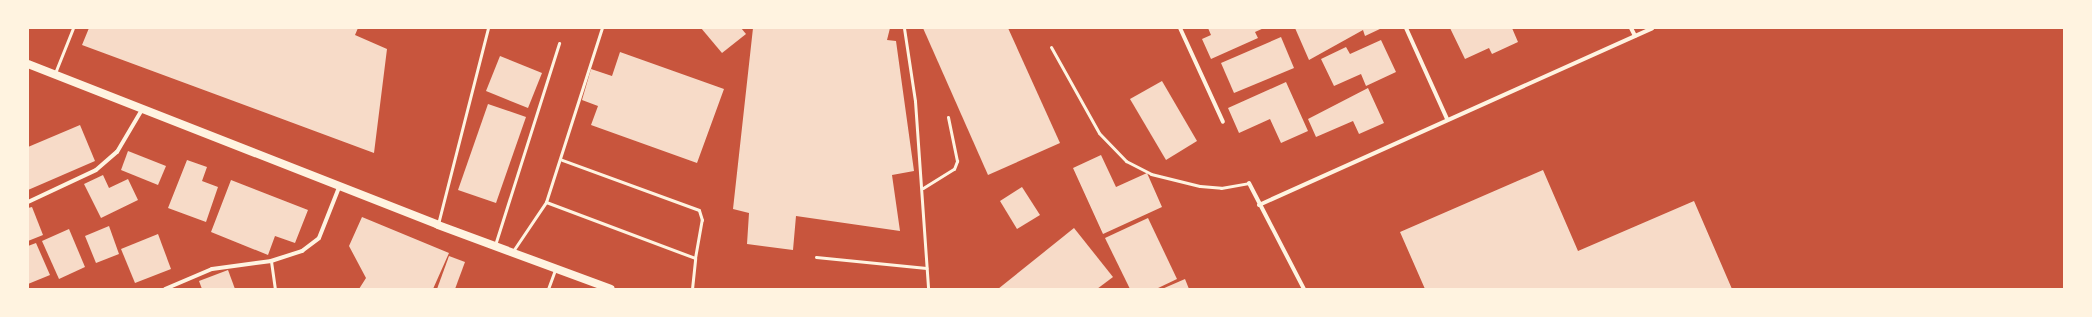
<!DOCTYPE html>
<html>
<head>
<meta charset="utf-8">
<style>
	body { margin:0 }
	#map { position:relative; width:2092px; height:317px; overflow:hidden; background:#c8553d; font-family:Mulish,sans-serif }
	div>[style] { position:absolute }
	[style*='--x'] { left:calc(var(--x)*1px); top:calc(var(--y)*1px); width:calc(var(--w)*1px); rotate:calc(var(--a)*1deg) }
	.building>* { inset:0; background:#f7dbc8 }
	.service>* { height:3px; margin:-1.5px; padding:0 1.5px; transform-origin:1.5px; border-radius:1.5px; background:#fff3e0 }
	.minor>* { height:4px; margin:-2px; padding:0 2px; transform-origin:2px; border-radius:2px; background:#fff3e0 }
	.secondary>* { height:8px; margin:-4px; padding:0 4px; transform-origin:4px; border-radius:4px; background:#fff3e0 }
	span { translate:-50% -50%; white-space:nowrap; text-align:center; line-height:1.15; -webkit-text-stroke:4px #fff3e0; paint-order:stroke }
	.frame { position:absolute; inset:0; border:29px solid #fff3e0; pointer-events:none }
</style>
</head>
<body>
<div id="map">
	<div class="building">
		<i style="clip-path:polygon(89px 28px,358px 28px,355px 35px,387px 49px,374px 153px,82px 45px)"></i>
		<i style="clip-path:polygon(701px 28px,741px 28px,746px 34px,722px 53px)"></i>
		<i style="clip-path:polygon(753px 28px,890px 28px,887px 40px,896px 41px,914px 171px,892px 175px,900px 231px,796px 216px,793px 250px,747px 244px,749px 213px,733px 209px)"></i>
		<i style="clip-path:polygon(923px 28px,1008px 28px,1060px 143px,988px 175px)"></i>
		<i style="clip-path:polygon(1208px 28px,1264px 28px,1255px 32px,1258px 38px,1211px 59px,1202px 39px,1211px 35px)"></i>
		<i style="clip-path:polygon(1295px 28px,1382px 28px,1365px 36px,1363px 30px,1309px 60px)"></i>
		<i style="clip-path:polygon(1450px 28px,1512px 28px,1518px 42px,1492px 54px,1489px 48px,1465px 59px)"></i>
		<i style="clip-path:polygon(1281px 37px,1294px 68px,1234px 93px,1221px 63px)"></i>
		<i style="clip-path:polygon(1381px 40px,1396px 72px,1366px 86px,1361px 74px,1334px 86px,1321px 59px,1346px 47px,1350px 54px)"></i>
		<i style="clip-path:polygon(620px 52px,724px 89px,697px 163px,591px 125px,598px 106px,582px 100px,591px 69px,612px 76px)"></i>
		<i style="clip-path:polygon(500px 56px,542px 73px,528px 108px,486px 91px)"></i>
		<i style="clip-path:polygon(1162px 81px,1197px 141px,1166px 160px,1130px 99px)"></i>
		<i style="clip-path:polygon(1286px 82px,1308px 131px,1281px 143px,1270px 119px,1239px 133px,1228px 108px)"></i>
		<i style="clip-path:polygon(1368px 88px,1384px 123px,1359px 134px,1353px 121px,1316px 137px,1308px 119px)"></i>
		<i style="clip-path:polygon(488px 104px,526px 117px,496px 203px,458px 190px)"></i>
		<i style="clip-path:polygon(80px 125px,95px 161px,28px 190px,28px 147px)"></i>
		<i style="clip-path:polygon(128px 151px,166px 166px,158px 185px,121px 170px)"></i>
		<i style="clip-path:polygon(1101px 155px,1116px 187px,1147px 173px,1162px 207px,1103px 234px,1073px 168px)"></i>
		<i style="clip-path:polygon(187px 160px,207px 167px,202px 181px,218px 187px,206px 222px,168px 208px)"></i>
		<i style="clip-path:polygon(1543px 170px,1578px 251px,1694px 201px,1732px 289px,1425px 289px,1400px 232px)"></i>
		<i style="clip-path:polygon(103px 175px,109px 188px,128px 179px,138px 200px,101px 218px,84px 184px)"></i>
		<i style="clip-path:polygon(231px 180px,308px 210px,295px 243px,275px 236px,268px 255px,211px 232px)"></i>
		<i style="clip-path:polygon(1022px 187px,1040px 215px,1017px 229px,1000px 201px)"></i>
		<i style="clip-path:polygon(32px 207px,43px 235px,28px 241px,28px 208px)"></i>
		<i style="clip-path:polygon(362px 217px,449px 253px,433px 289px,359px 289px,366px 278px,349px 246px)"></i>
		<i style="clip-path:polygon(1148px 218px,1177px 279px,1156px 289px,1130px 289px,1105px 238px)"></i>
		<i style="clip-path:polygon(109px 226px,119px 254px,96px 263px,85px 236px)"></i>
		<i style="clip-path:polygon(1074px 228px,1113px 277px,1097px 289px,998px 289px)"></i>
		<i style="clip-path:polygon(69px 229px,85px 267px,59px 279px,42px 241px)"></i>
		<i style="clip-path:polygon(158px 234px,171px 269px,135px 283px,121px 249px)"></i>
		<i style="clip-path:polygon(36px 243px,50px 275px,28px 284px,28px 246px)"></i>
		<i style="clip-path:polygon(449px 256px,465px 262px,455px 289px,437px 289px)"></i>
		<i style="clip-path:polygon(228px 270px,235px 289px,202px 289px,199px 281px)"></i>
		<i style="clip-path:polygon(1185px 279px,1189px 289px,1162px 289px)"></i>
	</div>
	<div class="service">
		<i style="--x:904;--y:28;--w:74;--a:81.4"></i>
		<i style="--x:915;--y:101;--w:188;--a:86"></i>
		<i style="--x:1051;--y:47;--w:98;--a:60.8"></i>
		<i style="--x:1099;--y:133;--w:39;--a:46"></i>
		<i style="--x:1126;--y:161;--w:28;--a:27"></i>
		<i style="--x:1151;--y:174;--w:50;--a:13.8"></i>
		<i style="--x:1200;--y:186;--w:21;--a:5"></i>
		<i style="--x:1221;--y:188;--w:28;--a:-10"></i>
		<i style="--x:55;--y:73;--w:48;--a:-68.2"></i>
		<i style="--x:923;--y:188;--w:36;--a:-32"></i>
		<i style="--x:954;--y:169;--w:9;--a:-69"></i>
		<i style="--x:957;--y:161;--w:45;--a:-101.6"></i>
		<i style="--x:546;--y:202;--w:159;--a:20.6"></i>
		<i style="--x:695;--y:258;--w:39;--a:-80"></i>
		<i style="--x:702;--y:220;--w:10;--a:-107"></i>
		<i style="--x:699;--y:210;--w:146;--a:-159.9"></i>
		<i style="--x:438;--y:224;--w:202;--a:-75.7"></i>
		<i style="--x:495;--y:245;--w:212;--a:-72.4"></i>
		<i style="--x:513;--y:251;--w:59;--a:-56"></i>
		<i style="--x:546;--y:202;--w:183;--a:-72.2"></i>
		<i style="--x:816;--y:257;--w:111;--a:5.7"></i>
		<i style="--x:271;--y:261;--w:28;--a:82"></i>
		<i style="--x:548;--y:289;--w:20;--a:-70"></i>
		<i style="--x:692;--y:289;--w:31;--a:-84"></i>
	</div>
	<div class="minor">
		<i style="--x:1180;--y:28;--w:103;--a:65.4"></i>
		<i style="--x:1406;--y:28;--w:100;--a:65.7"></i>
		<i style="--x:1631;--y:28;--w:9;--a:63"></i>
		<i style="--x:1249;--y:183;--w:119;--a:62.6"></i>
		<i style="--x:28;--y:202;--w:75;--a:-25.2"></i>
		<i style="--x:96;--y:170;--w:28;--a:-41"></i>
		<i style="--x:117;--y:152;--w:51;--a:-59.4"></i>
		<i style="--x:1259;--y:205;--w:431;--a:-24.2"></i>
		<i style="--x:165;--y:289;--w:51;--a:-23.1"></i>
		<i style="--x:212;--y:269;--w:60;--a:-7.7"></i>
		<i style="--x:271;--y:261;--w:33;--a:-18"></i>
		<i style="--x:302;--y:251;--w:21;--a:-37"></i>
		<i style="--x:319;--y:238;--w:57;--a:-68.4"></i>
	</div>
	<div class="secondary">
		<i style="--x:28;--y:64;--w:440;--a:21.4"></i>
		<i style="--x:438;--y:225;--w:184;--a:20.3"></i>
	</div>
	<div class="frame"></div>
</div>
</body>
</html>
